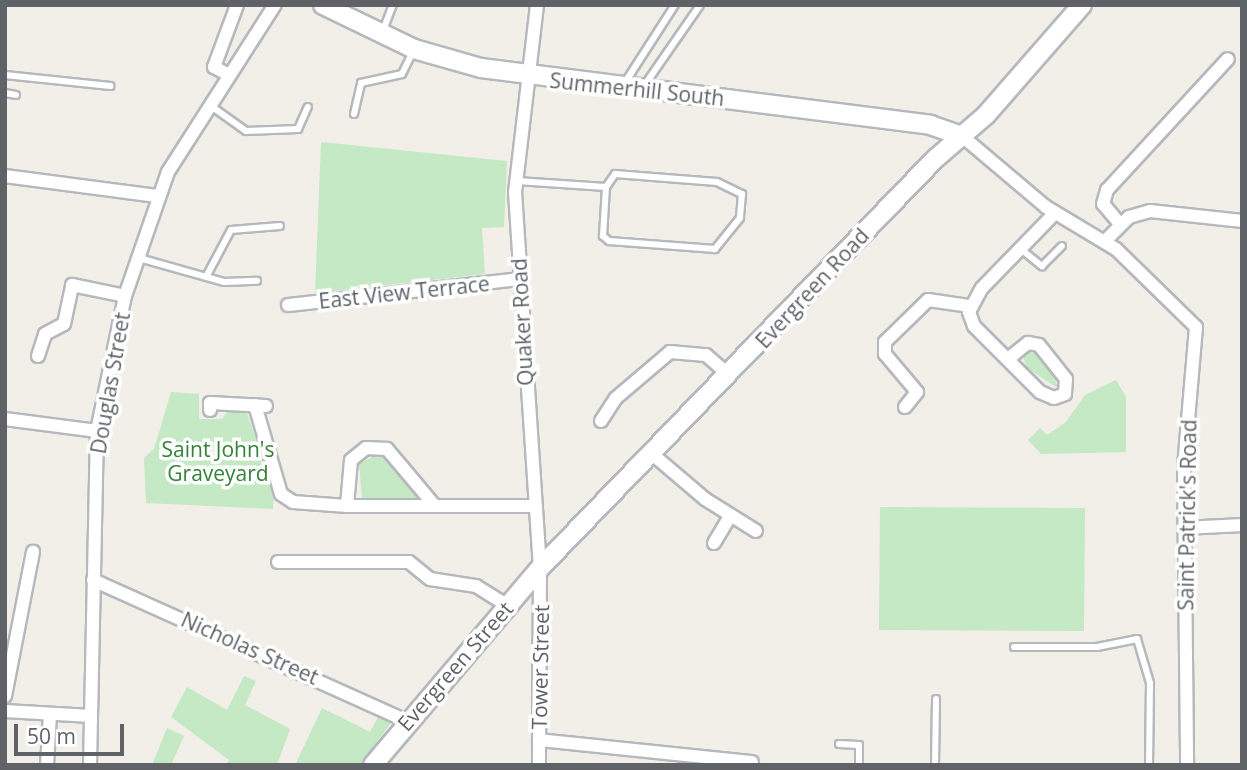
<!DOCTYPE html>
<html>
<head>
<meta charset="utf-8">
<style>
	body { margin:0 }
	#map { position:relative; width:1247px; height:770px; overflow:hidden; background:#f1efe8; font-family:"Open Sans",sans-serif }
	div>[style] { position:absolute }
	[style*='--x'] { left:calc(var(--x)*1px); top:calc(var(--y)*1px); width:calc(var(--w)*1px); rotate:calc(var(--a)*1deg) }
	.green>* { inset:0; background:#c5e8c5 }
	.roads { filter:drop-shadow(2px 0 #b5b8bc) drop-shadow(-2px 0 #b5b8bc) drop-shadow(0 2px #b5b8bc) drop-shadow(0 -2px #b5b8bc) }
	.lane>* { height:6px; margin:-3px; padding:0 3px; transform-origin:3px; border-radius:3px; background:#fff }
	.street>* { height:12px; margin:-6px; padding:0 6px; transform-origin:6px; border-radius:6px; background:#fff }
	.secondary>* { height:18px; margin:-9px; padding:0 9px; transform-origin:9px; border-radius:9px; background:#fff }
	span { translate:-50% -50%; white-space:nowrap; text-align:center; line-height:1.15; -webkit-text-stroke:7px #fff; paint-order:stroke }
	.street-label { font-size:21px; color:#5f6368 }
	.park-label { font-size:21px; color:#348238 }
	.frame { position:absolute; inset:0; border:7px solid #5f6368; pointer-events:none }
	.scale { position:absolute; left:14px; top:724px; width:110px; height:32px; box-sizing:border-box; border:4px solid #5f6368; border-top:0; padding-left:9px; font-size:21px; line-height:24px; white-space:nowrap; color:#5f6368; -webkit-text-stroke:5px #fff; paint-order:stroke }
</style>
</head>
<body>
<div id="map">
	<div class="green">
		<i style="clip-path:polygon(321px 142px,507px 161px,504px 227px,482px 228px,485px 274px,315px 293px)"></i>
		<i style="clip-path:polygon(1029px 352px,1043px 355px,1059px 389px,1027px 368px,1023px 357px)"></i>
		<i style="clip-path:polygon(1116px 380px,1126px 397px,1126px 452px,1041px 454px,1028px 440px,1040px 428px,1047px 435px,1066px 422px,1085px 395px)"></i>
		<i style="clip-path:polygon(171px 392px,199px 394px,199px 419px,222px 419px,229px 409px,247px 413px,274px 490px,273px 509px,146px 503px,144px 458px,154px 449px)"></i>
		<i style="clip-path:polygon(379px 453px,393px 464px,423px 500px,362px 498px,359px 464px)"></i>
		<i style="clip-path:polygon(880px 507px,1085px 508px,1084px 631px,879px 630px)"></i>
		<i style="clip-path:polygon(244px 676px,256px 681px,245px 705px,290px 729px,277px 765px,226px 765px,229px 760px,171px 717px,187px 687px,227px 710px)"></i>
		<i style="clip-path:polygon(322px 708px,370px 732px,379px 715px,392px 721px,361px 765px,295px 765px)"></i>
		<i style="clip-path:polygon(167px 728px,184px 736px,171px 765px,152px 765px)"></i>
	</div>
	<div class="roads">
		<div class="lane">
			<i style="--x:382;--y:33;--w:30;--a:-69"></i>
			<i style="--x:5;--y:75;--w:106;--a:6"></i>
			<i style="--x:624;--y:84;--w:94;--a:-57.2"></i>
			<i style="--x:644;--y:86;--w:98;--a:-55.3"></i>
			<i style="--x:5;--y:93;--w:11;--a:10"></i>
			<i style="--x:211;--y:106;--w:43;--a:35.5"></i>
			<i style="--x:246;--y:131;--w:52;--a:-2.2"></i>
			<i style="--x:298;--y:129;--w:24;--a:-66"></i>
			<i style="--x:354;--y:114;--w:32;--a:-77"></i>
			<i style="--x:361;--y:83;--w:42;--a:-12.4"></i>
			<i style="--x:402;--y:74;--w:25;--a:-64"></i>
			<i style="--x:517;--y:181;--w:89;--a:3.9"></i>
			<i style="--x:606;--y:187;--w:16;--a:-55"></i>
			<i style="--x:615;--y:174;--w:102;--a:4.5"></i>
			<i style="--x:717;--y:182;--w:28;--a:26"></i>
			<i style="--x:742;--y:194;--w:24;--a:95"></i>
			<i style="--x:740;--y:218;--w:40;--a:129"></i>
			<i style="--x:715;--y:249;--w:106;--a:-175.7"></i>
			<i style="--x:609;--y:241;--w:8;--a:-140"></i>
			<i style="--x:603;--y:236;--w:49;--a:-86.5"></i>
			<i style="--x:1022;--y:250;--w:26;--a:39"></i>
			<i style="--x:1042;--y:266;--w:28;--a:-45"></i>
			<i style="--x:139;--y:258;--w:88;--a:15.8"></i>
			<i style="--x:224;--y:282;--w:33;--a:-2"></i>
			<i style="--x:206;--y:277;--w:53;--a:-62"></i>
			<i style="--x:231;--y:230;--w:49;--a:-4.7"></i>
			<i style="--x:1014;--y:647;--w:83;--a:0"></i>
			<i style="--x:1097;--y:647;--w:41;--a:-11.3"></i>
			<i style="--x:1137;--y:639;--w:46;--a:73.5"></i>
			<i style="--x:1150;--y:683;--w:82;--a:90.7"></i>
			<i style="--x:839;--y:744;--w:20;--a:3"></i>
			<i style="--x:859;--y:745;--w:20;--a:90"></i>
			<i style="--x:935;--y:765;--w:66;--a:-89.1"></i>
		</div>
		<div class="street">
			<i style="--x:537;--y:5;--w:188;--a:96.7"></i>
			<i style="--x:515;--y:192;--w:377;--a:86.2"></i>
			<i style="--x:540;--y:568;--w:197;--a:90.3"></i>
			<i style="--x:229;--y:75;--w:17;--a:-152"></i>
			<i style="--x:214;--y:67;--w:66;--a:-69.6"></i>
			<i style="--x:962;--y:136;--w:110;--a:40.2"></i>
			<i style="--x:1046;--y:207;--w:82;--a:31"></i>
			<i style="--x:1116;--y:249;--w:112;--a:44.3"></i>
			<i style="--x:1196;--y:327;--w:140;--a:94.9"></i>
			<i style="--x:1184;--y:466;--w:299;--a:89.4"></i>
			<i style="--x:5;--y:176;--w:153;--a:7.5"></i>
			<i style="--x:1120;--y:224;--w:26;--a:-130"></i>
			<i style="--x:1103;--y:204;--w:15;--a:-74"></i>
			<i style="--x:1107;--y:190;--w:178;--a:-47.3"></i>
			<i style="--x:1105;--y:241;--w:34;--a:-45"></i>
			<i style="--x:1129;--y:217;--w:22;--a:-16"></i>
			<i style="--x:1150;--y:211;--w:93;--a:6.2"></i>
			<i style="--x:288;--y:305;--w:233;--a:-6.4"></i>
			<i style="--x:38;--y:356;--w:23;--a:-72"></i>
			<i style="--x:45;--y:334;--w:21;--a:-28"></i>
			<i style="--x:64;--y:324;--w:40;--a:-78"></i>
			<i style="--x:72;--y:285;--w:54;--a:11.7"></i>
			<i style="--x:1008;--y:359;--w:26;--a:-39"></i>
			<i style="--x:1028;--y:343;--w:11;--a:10"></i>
			<i style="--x:1039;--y:345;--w:43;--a:51.5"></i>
			<i style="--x:1066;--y:379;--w:15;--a:94"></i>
			<i style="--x:1065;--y:394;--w:12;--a:160"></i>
			<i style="--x:1054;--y:398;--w:15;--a:-157"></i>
			<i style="--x:1040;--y:392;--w:93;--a:-135"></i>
			<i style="--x:974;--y:326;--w:15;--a:-110"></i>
			<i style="--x:969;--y:312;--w:27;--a:-62"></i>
			<i style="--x:982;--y:288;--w:105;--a:-45.8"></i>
			<i style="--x:255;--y:405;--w:93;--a:73.7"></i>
			<i style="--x:281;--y:494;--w:14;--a:34"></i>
			<i style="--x:293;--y:502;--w:54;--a:4.2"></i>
			<i style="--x:905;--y:407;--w:19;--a:-51"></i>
			<i style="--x:917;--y:392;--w:50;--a:-130.1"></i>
			<i style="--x:885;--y:354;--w:12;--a:-90"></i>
			<i style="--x:885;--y:342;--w:60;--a:-44.3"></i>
			<i style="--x:928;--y:300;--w:41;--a:8.3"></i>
			<i style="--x:210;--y:410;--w:7;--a:-90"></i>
			<i style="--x:210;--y:403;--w:56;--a:3.1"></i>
			<i style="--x:5;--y:419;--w:93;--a:7.4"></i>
			<i style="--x:601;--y:421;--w:27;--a:-57"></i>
			<i style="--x:616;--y:398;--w:71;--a:-40.4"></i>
			<i style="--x:670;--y:352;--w:36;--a:5"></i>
			<i style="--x:706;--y:355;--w:29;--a:41"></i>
			<i style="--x:651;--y:453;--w:71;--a:40.4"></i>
			<i style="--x:705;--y:499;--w:60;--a:32.1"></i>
			<i style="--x:435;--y:506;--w:75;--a:-130.1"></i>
			<i style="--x:387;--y:449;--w:21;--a:-177"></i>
			<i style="--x:366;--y:448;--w:19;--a:141"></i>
			<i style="--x:351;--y:460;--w:46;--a:95"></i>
			<i style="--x:347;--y:506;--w:185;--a:0"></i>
			<i style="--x:1184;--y:528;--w:58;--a:-3"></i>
			<i style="--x:714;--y:543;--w:31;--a:-59"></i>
			<i style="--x:278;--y:562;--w:131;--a:0"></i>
			<i style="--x:409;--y:562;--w:27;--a:39"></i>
			<i style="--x:430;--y:579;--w:47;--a:8.7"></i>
			<i style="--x:476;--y:586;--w:38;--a:32"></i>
			<i style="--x:93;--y:580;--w:342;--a:24.2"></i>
			<i style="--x:5;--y:696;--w:147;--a:-79"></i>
			<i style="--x:5;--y:711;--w:86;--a:3.3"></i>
			<i style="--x:539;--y:740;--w:214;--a:5.9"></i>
			<i style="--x:47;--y:765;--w:51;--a:-86.6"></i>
			<i style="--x:90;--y:765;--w:334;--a:-88.8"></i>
			<i style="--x:97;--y:431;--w:138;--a:-78.3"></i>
			<i style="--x:125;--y:296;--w:131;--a:-70.9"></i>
			<i style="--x:168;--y:172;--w:198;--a:-57.4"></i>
		</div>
		<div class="secondary">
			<i style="--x:323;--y:5;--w:101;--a:25.8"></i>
			<i style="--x:414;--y:49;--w:70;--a:15.8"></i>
			<i style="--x:481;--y:68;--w:453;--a:7.2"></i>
			<i style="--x:930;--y:125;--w:34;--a:19"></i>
			<i style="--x:373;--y:765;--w:258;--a:-49.7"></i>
			<i style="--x:540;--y:568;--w:569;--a:-46"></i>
			<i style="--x:935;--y:159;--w:67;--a:-40.8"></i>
			<i style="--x:986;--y:115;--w:146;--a:-48.9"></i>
		</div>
	</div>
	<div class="street-label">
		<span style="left:637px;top:89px;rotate:6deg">Summerhill South</span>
		<span style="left:812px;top:288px;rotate:-47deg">Evergreen Road</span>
		<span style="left:404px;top:292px;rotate:-6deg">East View Terrace</span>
		<span style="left:522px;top:322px;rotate:-93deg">Quaker Road</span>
		<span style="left:110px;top:383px;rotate:-80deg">Douglas Street</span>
		<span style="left:1187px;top:515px;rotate:-89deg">Saint Patrick's Road</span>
		<span style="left:250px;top:648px;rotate:24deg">Nicholas Street</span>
		<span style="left:455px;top:666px;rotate:-49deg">Evergreen Street</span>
		<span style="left:540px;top:667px;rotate:-89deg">Tower Street</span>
	</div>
	<div class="park-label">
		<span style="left:218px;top:461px">Saint John's<br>Graveyard</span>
	</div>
	<div class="frame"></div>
	<div class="scale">50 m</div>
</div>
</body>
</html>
